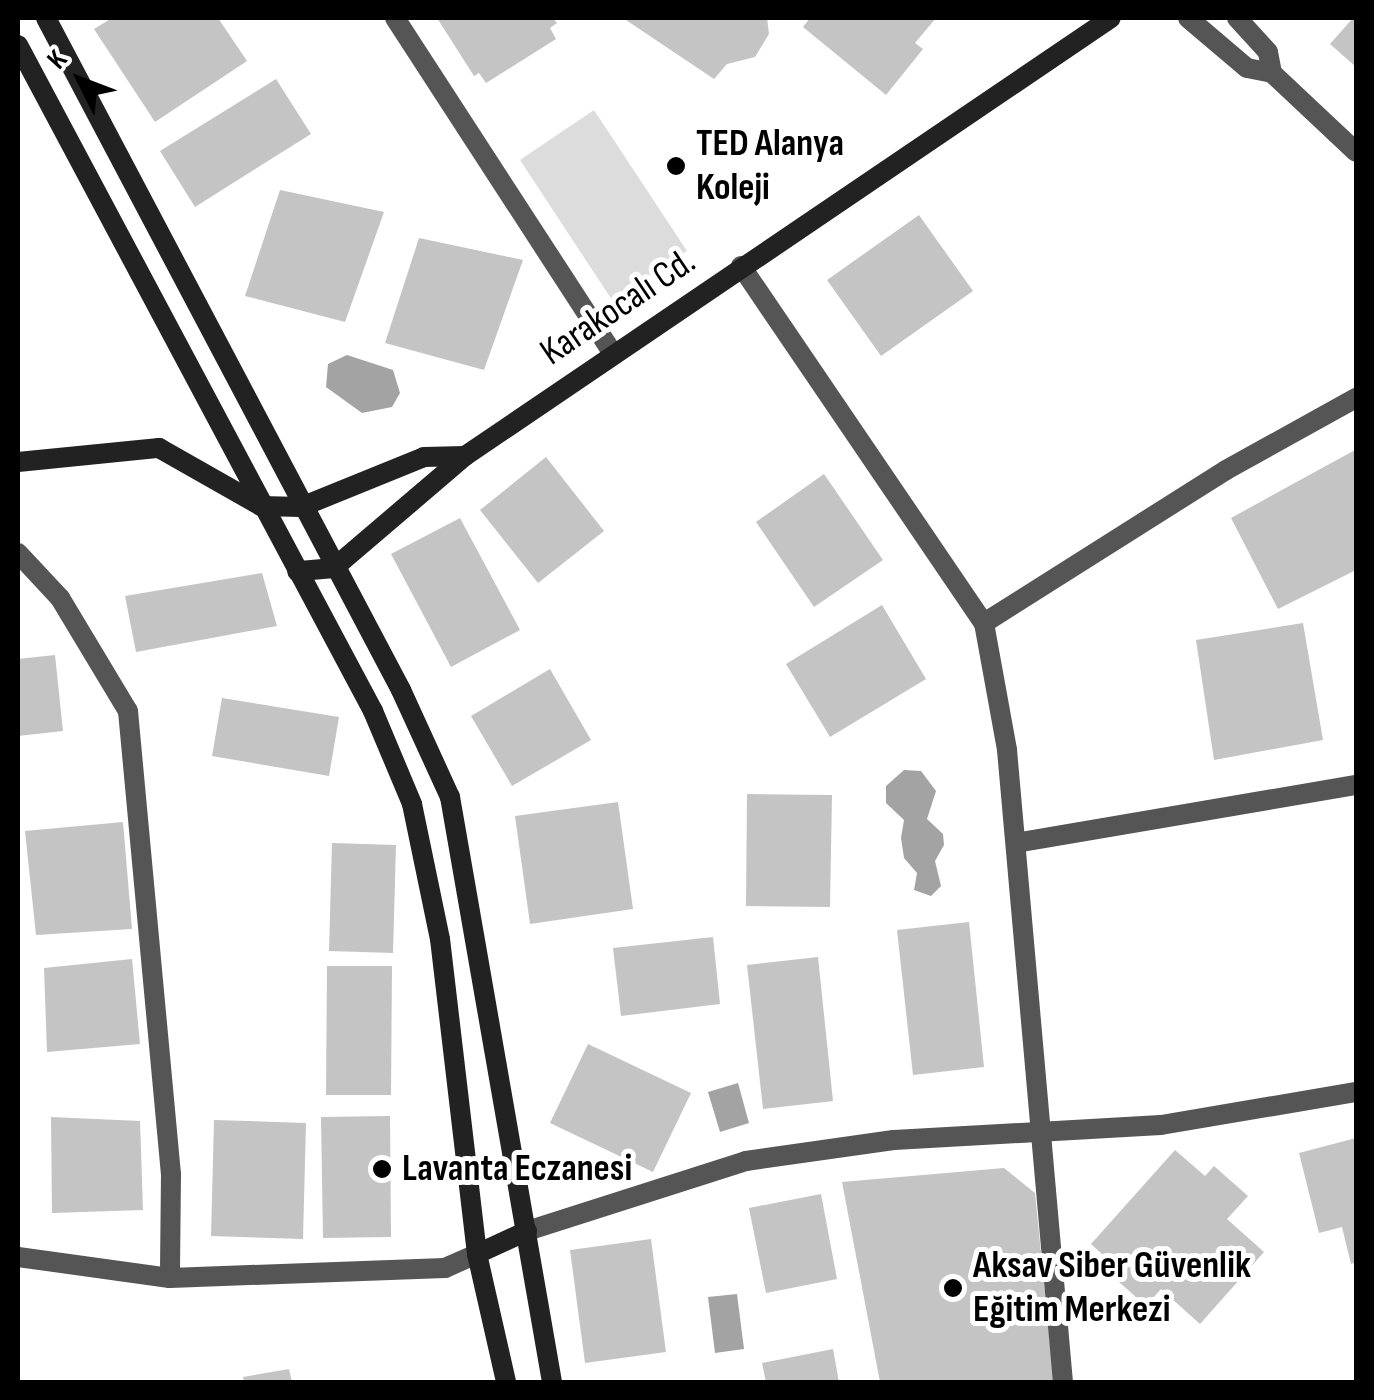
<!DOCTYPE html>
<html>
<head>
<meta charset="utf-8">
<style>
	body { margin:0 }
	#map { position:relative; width:1374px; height:1400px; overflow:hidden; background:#fff; font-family:"Sofia Sans Condensed",sans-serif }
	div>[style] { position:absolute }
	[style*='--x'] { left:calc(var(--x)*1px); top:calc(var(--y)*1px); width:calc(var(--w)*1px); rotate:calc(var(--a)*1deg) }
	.green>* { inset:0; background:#dcdcdc }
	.water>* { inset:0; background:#a3a3a3 }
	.building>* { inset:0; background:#c4c4c4 }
	.street>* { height:20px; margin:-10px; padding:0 10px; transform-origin:10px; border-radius:10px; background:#555 }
	.secondary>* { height:20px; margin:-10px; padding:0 10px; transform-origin:10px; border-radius:10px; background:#222 }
	.dots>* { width:28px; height:28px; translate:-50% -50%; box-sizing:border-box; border:5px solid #fff; border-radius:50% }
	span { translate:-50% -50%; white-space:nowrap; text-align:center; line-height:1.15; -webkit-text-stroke:10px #fff; paint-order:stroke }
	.poi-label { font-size:38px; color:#000; font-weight:700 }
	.left { translate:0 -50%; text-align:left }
	.street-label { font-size:38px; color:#000 }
	.frame { position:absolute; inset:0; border:20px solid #000; pointer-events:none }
	.north { position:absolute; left:30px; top:30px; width:100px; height:100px; -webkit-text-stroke:8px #fff; paint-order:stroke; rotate:312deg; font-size:28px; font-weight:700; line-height:40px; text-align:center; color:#000 }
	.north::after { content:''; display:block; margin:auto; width:35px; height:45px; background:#000; clip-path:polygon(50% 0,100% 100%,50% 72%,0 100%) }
</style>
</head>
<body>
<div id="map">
	<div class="green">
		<i style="clip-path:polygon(594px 110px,687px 251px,612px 300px,520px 160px)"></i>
	</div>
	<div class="water">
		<i style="clip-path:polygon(347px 355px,393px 370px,400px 393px,392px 407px,362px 413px,326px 387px,328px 364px)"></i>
		<i style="clip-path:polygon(904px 770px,921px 771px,936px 791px,927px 819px,943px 834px,944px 845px,935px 861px,941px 886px,931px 896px,914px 890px,917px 873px,904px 858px,901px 838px,904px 820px,886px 803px,886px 786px)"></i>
		<i style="clip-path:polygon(738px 1083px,749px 1123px,720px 1132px,708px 1092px)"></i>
		<i style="clip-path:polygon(737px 1294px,744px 1349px,715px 1353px,708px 1297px)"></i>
	</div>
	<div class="building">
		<i style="clip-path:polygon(112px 18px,218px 18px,247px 61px,155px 122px,94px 29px)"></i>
		<i style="clip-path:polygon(437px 18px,553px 18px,557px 23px,550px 28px,556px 39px,486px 83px,479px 73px,474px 76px)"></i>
		<i style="clip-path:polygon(623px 18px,767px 18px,769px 34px,755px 57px,727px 64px,714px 79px)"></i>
		<i style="clip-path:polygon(810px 18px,936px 18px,915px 43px,923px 49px,886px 95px,803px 27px)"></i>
		<i style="clip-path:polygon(1353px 18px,1356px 18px,1356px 67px,1330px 44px)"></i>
		<i style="clip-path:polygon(276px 79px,311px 134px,195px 207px,160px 151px)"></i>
		<i style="clip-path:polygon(280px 190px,384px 212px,345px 322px,245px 296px)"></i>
		<i style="clip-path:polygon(919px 215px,973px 291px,881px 356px,827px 280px)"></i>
		<i style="clip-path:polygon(419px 238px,523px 260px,484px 370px,385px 343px)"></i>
		<i style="clip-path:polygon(1355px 450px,1356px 570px,1278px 609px,1231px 518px)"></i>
		<i style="clip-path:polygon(546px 457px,604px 531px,538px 583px,480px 510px)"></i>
		<i style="clip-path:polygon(824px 474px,883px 560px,814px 607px,756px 522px)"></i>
		<i style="clip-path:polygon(460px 518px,520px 630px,451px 667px,391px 554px)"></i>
		<i style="clip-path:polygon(262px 573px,277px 626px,136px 652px,125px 596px)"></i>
		<i style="clip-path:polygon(882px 605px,926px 679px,830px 737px,786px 664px)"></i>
		<i style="clip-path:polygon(1303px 623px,1323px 740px,1214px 760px,1196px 640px)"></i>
		<i style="clip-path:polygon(55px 655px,63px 731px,18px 736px,18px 659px)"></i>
		<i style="clip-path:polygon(550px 669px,591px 740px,512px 786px,471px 716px)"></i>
		<i style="clip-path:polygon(222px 698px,339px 717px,329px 776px,212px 756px)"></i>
		<i style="clip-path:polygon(747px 794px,832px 795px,830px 907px,746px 906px)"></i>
		<i style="clip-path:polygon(618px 802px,633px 909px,530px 924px,515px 816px)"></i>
		<i style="clip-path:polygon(123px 822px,132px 929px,36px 935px,25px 831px)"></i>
		<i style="clip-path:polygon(332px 843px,396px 845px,393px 953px,329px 951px)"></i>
		<i style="clip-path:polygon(969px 922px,984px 1067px,913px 1075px,897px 930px)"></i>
		<i style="clip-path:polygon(713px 937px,720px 1004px,621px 1016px,613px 948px)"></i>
		<i style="clip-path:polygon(818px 957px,833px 1101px,763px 1109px,747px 965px)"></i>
		<i style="clip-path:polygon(132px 959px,140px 1044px,47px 1052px,44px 968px)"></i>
		<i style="clip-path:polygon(327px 966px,392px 966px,391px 1095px,326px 1095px)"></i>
		<i style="clip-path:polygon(588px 1044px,691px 1093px,653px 1172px,550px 1123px)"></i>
		<i style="clip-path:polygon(390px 1116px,391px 1237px,323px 1238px,321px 1117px)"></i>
		<i style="clip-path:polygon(51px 1117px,140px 1121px,143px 1210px,52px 1213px)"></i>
		<i style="clip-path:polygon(214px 1120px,306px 1123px,303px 1239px,211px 1236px)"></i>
		<i style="clip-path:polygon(1356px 1138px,1356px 1262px,1351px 1264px,1342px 1227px,1319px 1233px,1299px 1153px)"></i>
		<i style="clip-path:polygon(1175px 1150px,1205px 1176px,1214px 1166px,1248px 1196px,1227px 1219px,1264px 1252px,1200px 1324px,1161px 1289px,1146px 1306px,1109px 1273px,1115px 1266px,1091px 1244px)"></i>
		<i style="clip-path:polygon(1004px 1168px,1035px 1193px,1054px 1382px,880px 1382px,842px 1182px)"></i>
		<i style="clip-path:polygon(821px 1194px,837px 1279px,766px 1293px,749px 1208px)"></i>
		<i style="clip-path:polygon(651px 1239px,666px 1352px,585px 1363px,570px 1250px)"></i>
		<i style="clip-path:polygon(833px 1349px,839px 1382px,766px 1382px,762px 1363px)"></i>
		<i style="clip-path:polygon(289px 1369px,292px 1382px,244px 1382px,243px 1377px)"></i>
	</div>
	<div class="street">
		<i style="--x:395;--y:18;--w:398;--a:57"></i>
		<i style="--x:1188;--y:18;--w:77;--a:40.3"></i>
		<i style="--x:1247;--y:68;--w:25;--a:11"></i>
		<i style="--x:1272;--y:73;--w:21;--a:-101"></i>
		<i style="--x:1268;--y:52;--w:46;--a:-132.4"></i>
		<i style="--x:1272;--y:73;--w:115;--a:43.2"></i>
		<i style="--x:741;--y:266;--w:432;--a:55.8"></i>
		<i style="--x:984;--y:623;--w:129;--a:79.7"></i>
		<i style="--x:1007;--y:750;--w:634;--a:84.94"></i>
		<i style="--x:18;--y:553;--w:62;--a:47"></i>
		<i style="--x:60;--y:598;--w:132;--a:59"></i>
		<i style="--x:128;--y:711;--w:465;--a:84.7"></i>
		<i style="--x:171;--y:1174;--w:104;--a:90.6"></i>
		<i style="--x:984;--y:623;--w:286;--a:-32.3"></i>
		<i style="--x:1226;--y:470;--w:149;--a:-29"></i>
		<i style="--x:1016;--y:843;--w:345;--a:-9.7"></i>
		<i style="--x:527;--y:1231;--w:230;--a:-17.7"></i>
		<i style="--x:746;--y:1161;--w:149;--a:-8.1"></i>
		<i style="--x:894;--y:1140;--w:267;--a:-3.2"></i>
		<i style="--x:1161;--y:1125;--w:198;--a:-9.6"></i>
		<i style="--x:18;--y:1257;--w:153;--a:7.9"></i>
		<i style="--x:170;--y:1278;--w:275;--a:-2.1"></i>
		<i style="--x:445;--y:1268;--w:35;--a:-24"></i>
	</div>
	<div class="secondary">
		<i style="--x:46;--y:18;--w:760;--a:62.15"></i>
		<i style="--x:401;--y:690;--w:118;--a:65.4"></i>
		<i style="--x:450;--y:797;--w:594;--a:80.11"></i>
		<i style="--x:18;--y:45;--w:755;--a:61.94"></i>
		<i style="--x:373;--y:711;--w:101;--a:67.2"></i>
		<i style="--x:412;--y:804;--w:138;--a:78.3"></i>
		<i style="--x:440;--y:939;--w:317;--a:83.3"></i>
		<i style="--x:477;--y:1254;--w:131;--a:77.2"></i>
		<i style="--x:465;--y:456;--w:780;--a:-34.14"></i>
		<i style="--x:18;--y:462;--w:142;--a:-5.7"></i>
		<i style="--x:159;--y:448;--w:117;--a:29.6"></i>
		<i style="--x:261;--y:506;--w:40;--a:1.4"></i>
		<i style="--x:301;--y:507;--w:133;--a:-22.1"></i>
		<i style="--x:424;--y:457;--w:41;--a:-1.4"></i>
		<i style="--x:465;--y:456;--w:172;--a:139.5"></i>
		<i style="--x:334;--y:568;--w:37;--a:175"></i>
		<i style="--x:477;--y:1254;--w:55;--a:-24.7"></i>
	</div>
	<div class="dots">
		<i style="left:676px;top:166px;background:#000"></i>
		<i style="left:382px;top:1169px;background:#000"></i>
		<i style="left:953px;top:1288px;background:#000"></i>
	</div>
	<div class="poi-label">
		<span class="left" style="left:696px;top:166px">TED Alanya<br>Koleji</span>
		<span class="left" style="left:402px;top:1169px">Lavanta Eczanesi</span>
		<span class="left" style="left:973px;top:1288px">Aksav Siber Güvenlik<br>Eğitim Merkezi</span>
	</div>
	<div class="street-label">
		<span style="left:618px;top:307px;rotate:-34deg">Karakocalı Cd.</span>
	</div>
	<div class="frame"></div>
	<div class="north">K</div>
</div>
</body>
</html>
